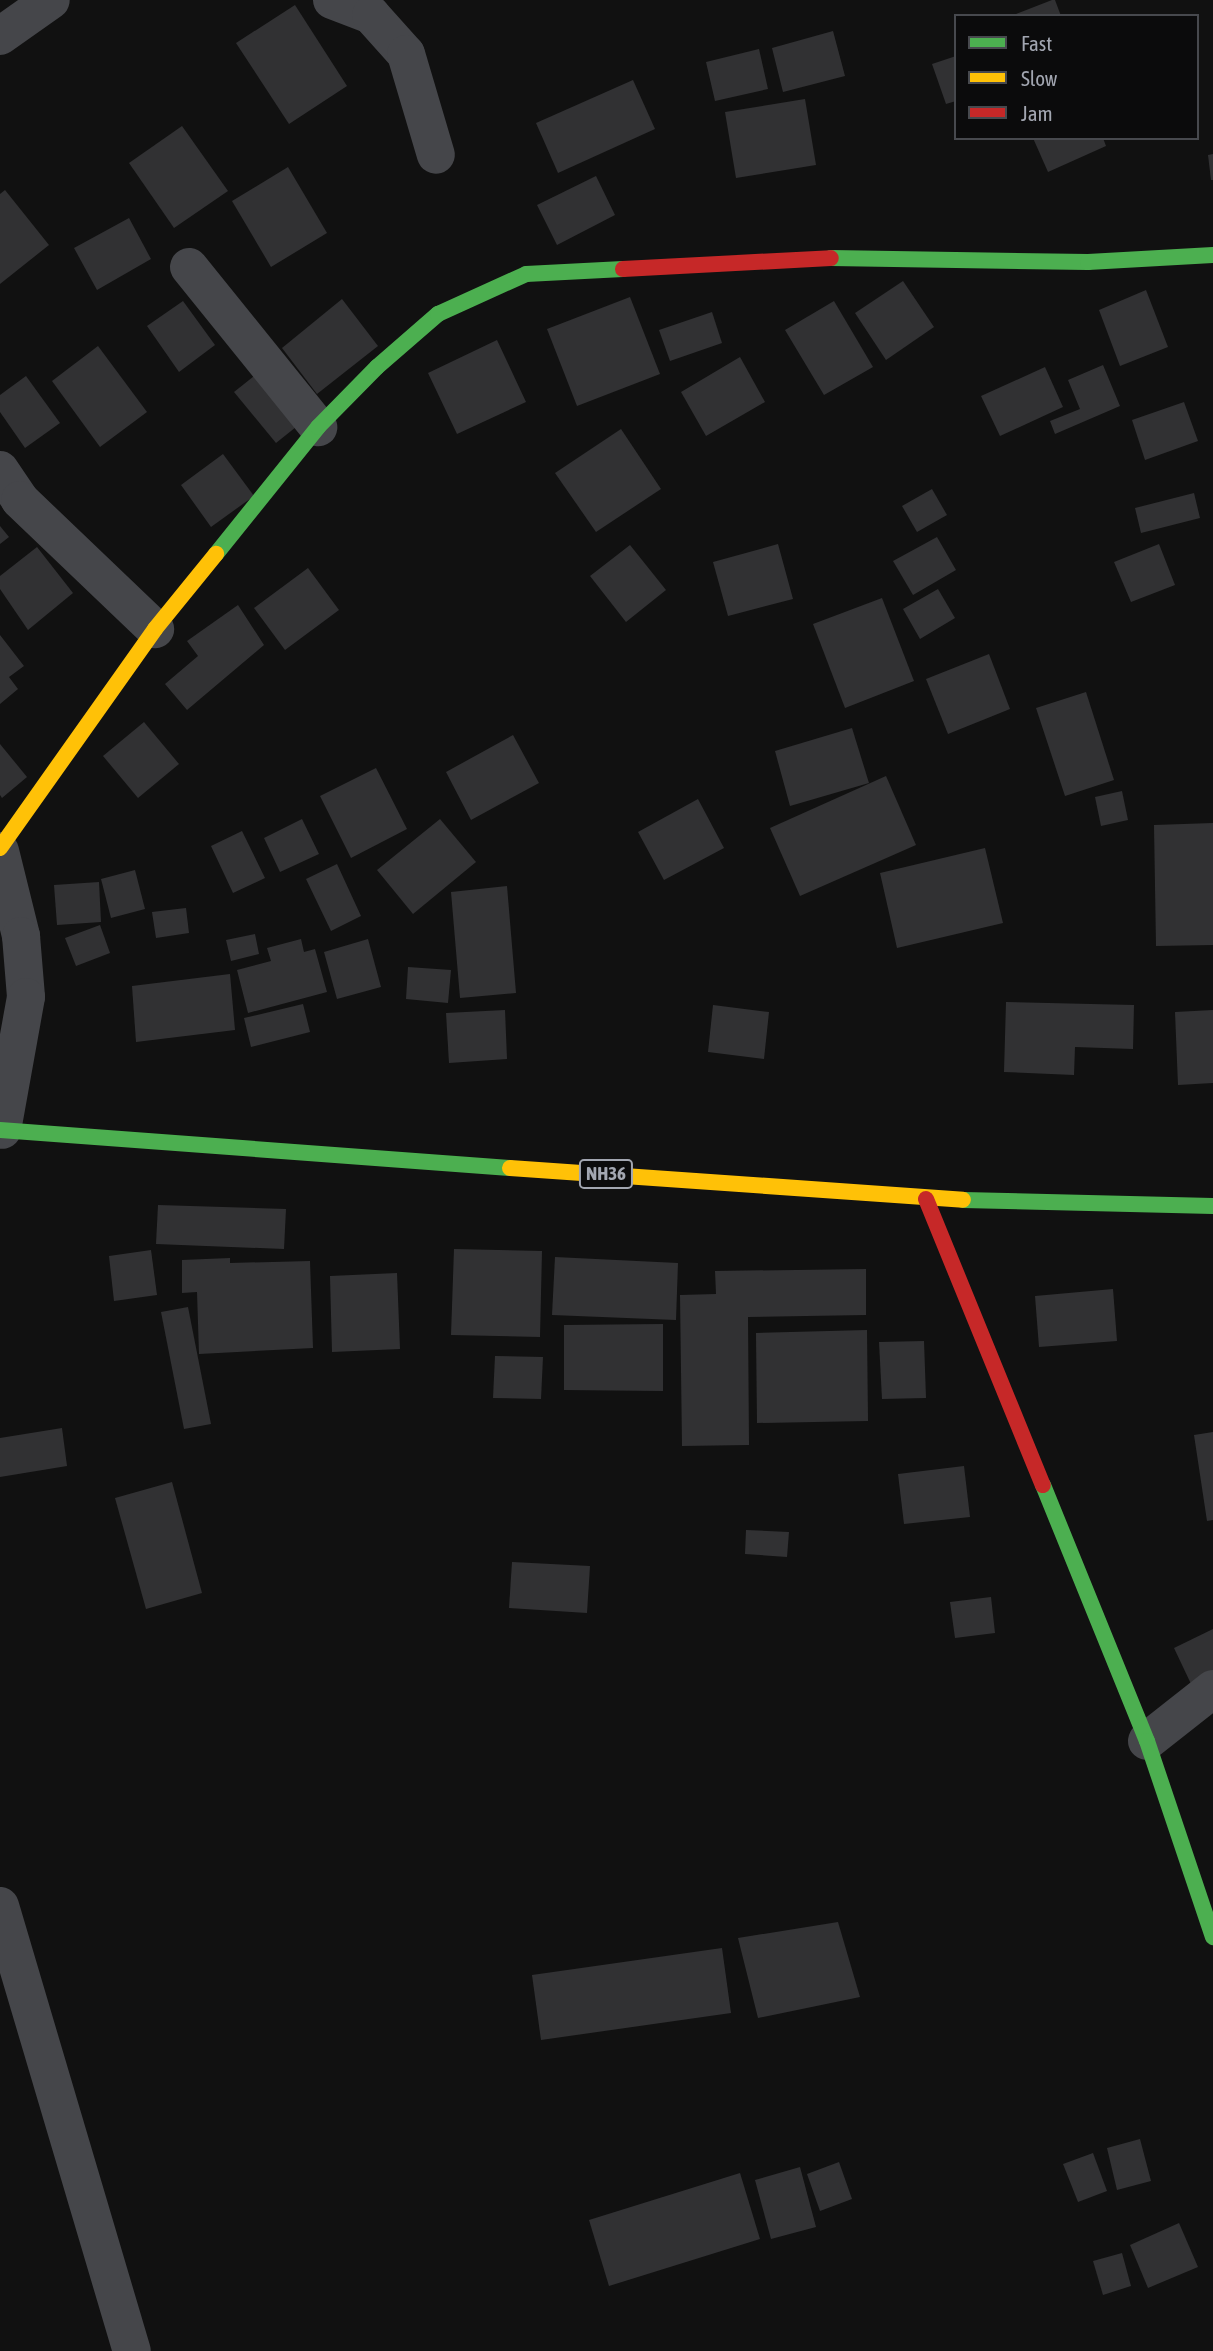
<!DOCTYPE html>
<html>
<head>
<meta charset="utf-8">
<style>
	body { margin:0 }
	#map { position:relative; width:1213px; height:2351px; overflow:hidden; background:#111; font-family:"Asap Condensed",sans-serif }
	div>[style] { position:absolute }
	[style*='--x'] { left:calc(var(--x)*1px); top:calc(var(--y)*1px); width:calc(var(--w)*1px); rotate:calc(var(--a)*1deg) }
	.building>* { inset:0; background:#313133 }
	.street>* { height:38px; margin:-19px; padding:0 19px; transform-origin:19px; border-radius:19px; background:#45464a }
	.fast>* { height:16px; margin:-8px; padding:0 8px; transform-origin:8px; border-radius:8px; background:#4caf50 }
	.slow>* { height:16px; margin:-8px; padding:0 8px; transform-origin:8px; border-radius:8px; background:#ffc107 }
	.jam>* { height:16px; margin:-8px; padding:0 8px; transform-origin:8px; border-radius:8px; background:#c62828 }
	span { translate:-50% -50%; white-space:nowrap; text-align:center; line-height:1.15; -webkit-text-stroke:6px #0b0b0c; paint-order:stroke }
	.shield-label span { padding:2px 5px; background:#0b0b0c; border:2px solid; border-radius:5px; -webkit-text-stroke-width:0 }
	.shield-label { font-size:19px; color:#a2a6b1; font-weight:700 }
	.legend { position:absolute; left:954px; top:14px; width:245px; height:126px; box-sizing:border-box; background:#0b0b0c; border:2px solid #47494e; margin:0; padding:9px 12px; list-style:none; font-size:21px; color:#a2a6b1 }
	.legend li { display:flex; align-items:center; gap:14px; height:35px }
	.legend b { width:35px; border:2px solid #47494e }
</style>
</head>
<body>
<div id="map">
	<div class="building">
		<i style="clip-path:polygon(1055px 0,1061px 16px,1011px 16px,1052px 0)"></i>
		<i style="clip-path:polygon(295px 5px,347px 86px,289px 124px,236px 43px)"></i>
		<i style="clip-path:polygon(833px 31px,845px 76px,783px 92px,772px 48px)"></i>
		<i style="clip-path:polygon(759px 49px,768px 89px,715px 101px,706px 62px)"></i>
		<i style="clip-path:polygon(956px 56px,956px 101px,946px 104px,932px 64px)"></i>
		<i style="clip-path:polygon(633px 80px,655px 129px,558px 173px,536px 123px)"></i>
		<i style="clip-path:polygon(805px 99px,816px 165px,736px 178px,725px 112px)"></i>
		<i style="clip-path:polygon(182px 126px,228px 191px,174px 228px,129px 163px)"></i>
		<i style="clip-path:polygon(1033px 138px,1103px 138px,1106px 146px,1048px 172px)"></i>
		<i style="clip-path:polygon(1213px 154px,1213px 180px,1211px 180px,1208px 155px)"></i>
		<i style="clip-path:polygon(288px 167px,327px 233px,271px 267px,232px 201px)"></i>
		<i style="clip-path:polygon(596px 176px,615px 215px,557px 245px,537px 205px)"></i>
		<i style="clip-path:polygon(5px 190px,49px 245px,0 284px,0 194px)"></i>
		<i style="clip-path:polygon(129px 218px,151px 259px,97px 290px,74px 248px)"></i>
		<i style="clip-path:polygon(903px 281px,934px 327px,886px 360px,855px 313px)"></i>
		<i style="clip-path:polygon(1146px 290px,1168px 347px,1120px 366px,1099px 310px)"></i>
		<i style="clip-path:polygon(630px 297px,660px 374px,577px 406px,547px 329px)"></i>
		<i style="clip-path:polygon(342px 299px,378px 346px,317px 394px,282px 348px)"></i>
		<i style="clip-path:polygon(183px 301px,215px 345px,179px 372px,147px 326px)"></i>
		<i style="clip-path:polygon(834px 301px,873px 367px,824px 395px,785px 330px)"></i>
		<i style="clip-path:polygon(712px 312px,722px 343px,670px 361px,659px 330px)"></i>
		<i style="clip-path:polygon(497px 340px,526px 402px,457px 434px,428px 373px)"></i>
		<i style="clip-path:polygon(98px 346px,147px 412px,100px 447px,52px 381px)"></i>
		<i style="clip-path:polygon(740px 357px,765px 402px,706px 436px,681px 392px)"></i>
		<i style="clip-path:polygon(1103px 365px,1120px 406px,1055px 434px,1050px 421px,1080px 409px,1068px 380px)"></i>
		<i style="clip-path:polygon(1045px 367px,1063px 407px,1000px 436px,981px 396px)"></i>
		<i style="clip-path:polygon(264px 368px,306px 419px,276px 443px,234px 392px)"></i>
		<i style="clip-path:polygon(26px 376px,60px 423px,25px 448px,0 412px,0 395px)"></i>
		<i style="clip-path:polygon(1184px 402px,1198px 441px,1145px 460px,1132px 420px)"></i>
		<i style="clip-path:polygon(621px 429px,661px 489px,596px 532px,555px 473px)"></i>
		<i style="clip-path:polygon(223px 454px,254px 496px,211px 527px,181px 485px)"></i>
		<i style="clip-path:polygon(932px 489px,947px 515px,917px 532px,902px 506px)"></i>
		<i style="clip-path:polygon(1194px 493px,1200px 518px,1141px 533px,1135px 508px)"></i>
		<i style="clip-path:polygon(0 526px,9px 537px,0 544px)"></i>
		<i style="clip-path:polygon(937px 537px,956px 570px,913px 595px,893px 561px)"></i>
		<i style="clip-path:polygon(778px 544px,793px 599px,728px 616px,713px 562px)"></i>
		<i style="clip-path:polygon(1159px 544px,1175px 585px,1131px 602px,1114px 562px)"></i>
		<i style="clip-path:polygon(630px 545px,666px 590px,626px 622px,590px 576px)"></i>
		<i style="clip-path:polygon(37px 547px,73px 593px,28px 630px,0 589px,0 576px)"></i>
		<i style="clip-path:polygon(308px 568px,339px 610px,285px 650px,254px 608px)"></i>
		<i style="clip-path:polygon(938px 589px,955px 618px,920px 639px,903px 609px)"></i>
		<i style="clip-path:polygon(882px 598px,914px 681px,845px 708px,813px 624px)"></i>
		<i style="clip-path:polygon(238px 605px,264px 645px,187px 710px,165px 684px,198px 656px,187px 641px)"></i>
		<i style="clip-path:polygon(0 635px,24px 666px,9px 677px,18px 689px,0 704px)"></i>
		<i style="clip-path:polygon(989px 654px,1010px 709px,948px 734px,926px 679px)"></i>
		<i style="clip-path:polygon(1086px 692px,1114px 780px,1065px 796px,1036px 708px)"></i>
		<i style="clip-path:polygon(144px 722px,179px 764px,138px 798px,103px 756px)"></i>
		<i style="clip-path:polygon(852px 728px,869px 783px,790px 806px,775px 751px)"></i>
		<i style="clip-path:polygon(513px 735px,539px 783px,471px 820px,446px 772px)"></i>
		<i style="clip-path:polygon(0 744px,27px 777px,2px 798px,0 795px)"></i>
		<i style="clip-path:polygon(376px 768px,407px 829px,351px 858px,320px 796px)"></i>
		<i style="clip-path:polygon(886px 776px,916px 845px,800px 896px,770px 828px)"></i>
		<i style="clip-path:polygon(1122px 791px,1128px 820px,1101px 826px,1095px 797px)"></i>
		<i style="clip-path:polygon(698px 799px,724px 848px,664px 880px,638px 832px)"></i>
		<i style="clip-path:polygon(302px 819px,319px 854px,280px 872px,264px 838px)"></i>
		<i style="clip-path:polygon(440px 819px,476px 862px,413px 914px,377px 870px)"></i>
		<i style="clip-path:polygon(1213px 823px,1213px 945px,1156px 946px,1154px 825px)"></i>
		<i style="clip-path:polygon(242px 831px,265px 878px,233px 893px,211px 846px)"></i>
		<i style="clip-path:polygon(985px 848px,1003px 923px,897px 948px,880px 873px)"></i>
		<i style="clip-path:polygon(337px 864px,361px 916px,331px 931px,306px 879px)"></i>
		<i style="clip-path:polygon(135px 870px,145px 909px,111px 918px,101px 879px)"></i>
		<i style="clip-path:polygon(99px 882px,101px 922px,57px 925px,54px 885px)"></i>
		<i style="clip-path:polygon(507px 886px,516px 993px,460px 998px,451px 892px)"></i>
		<i style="clip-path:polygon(186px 908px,189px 933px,156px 938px,152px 912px)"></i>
		<i style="clip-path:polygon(100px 925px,110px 953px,76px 966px,65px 938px)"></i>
		<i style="clip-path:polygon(255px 934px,259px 954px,231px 961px,226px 940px)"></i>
		<i style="clip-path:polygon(301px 939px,304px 952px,315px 949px,327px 992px,248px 1013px,237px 970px,271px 961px,267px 948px)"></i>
		<i style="clip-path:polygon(368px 939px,381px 987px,337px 999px,324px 952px)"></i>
		<i style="clip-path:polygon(408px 967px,451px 970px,448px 1003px,406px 999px)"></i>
		<i style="clip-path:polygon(230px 974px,235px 1030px,136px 1042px,132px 986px)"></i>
		<i style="clip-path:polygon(1006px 1002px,1134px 1005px,1133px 1049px,1075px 1047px,1074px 1075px,1004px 1072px)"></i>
		<i style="clip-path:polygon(303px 1004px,310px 1032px,251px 1047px,244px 1018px)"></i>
		<i style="clip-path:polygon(713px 1005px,769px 1012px,764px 1059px,708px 1052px)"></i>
		<i style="clip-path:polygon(505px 1010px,507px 1059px,449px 1063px,446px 1013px)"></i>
		<i style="clip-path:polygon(1213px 1010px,1213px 1083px,1178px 1085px,1175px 1012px)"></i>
		<i style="clip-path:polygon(158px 1205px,286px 1209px,284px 1249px,156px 1244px)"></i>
		<i style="clip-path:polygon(454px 1249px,542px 1251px,540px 1337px,451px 1335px)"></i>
		<i style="clip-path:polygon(151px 1250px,157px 1295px,114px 1301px,109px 1256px)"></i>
		<i style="clip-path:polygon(555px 1257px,678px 1263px,676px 1320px,552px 1315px)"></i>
		<i style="clip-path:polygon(230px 1258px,230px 1263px,310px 1261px,313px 1348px,199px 1354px,197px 1292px,182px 1293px,182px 1260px)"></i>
		<i style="clip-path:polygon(866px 1269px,866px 1315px,748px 1317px,749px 1445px,682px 1446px,680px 1295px,716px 1294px,715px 1271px)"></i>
		<i style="clip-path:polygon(397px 1273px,400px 1349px,332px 1352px,330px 1276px)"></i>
		<i style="clip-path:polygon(1113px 1289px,1117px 1341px,1039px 1347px,1035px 1296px)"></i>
		<i style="clip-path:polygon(188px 1307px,211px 1424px,184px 1429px,161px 1312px)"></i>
		<i style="clip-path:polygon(663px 1324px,663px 1391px,564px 1390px,564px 1325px)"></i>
		<i style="clip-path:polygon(867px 1330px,868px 1421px,757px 1423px,756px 1333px)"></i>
		<i style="clip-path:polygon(924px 1341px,926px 1398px,882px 1399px,879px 1342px)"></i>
		<i style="clip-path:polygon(495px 1356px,543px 1357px,541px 1399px,493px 1398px)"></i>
		<i style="clip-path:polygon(62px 1428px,67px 1466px,0 1477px,0 1438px)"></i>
		<i style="clip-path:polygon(1213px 1432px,1213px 1520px,1207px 1521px,1194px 1435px)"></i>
		<i style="clip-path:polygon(964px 1466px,970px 1517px,904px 1524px,898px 1474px)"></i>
		<i style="clip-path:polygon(172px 1482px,202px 1593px,146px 1609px,115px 1498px)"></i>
		<i style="clip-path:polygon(746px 1530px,789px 1532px,787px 1557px,745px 1554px)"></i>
		<i style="clip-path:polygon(512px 1562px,590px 1566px,587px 1613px,509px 1608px)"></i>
		<i style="clip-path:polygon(991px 1597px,995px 1633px,955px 1638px,950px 1602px)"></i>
		<i style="clip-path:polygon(1213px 1629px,1213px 1676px,1192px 1686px,1174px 1648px)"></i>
		<i style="clip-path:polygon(838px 1922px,860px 1997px,758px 2018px,738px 1938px)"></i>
		<i style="clip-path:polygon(722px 1948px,731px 2013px,541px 2040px,532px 1975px)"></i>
		<i style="clip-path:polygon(1140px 2139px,1151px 2181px,1117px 2190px,1107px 2148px)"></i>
		<i style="clip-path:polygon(1093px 2153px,1107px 2191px,1078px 2202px,1063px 2164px)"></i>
		<i style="clip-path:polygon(839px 2162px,852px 2199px,820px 2211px,807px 2174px)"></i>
		<i style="clip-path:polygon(800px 2167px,816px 2227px,771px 2239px,755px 2180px)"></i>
		<i style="clip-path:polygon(740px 2173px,760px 2239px,609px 2286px,589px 2220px)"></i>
		<i style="clip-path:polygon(1179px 2223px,1198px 2267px,1148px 2288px,1130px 2245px)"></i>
		<i style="clip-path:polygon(1122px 2253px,1131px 2286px,1103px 2295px,1093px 2261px)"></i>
	</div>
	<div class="street">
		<i style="--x:332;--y:0;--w:42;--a:21"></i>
		<i style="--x:371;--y:15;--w:52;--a:48.1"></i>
		<i style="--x:406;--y:54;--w:105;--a:73.5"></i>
		<i style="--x:0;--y:36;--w:62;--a:-35.2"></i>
		<i style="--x:189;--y:267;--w:206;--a:51.1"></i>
		<i style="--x:0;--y:470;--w:36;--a:56"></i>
		<i style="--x:20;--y:500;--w:187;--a:43.7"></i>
		<i style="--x:0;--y:851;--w:88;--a:76.1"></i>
		<i style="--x:21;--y:936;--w:61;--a:85.3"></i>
		<i style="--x:26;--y:997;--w:135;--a:100.2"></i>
		<i style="--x:1147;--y:1741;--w:84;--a:-38.2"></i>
		<i style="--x:0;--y:1906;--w:464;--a:73.5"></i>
	</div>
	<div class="fast">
		<i style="--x:831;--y:258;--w:257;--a:0.9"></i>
		<i style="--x:1088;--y:262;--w:125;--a:-3.2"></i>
		<i style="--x:216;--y:554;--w:163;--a:-51.2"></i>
		<i style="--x:318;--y:427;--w:84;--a:-45.5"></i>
		<i style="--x:377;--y:367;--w:81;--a:-41"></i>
		<i style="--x:438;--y:314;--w:97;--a:-24.4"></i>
		<i style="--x:526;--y:274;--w:97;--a:-3"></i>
		<i style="--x:0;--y:1130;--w:511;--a:4.26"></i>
		<i style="--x:963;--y:1200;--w:250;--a:1.4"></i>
		<i style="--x:1043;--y:1485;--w:276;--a:67.9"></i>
		<i style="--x:1147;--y:1741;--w:207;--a:71.4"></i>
	</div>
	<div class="slow">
		<i style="--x:0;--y:848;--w:268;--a:-54.7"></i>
		<i style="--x:155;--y:629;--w:97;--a:-50.9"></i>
		<i style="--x:510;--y:1168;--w:454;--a:4"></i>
	</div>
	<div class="jam">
		<i style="--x:623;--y:269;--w:208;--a:-3"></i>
		<i style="--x:926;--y:1199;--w:309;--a:67.8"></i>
	</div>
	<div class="shield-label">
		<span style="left:606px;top:1174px">NH36</span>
	</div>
	<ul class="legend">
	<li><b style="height:9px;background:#4caf50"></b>Fast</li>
	<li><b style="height:9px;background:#ffc107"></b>Slow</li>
	<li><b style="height:9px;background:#c62828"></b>Jam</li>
	</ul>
</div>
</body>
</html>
